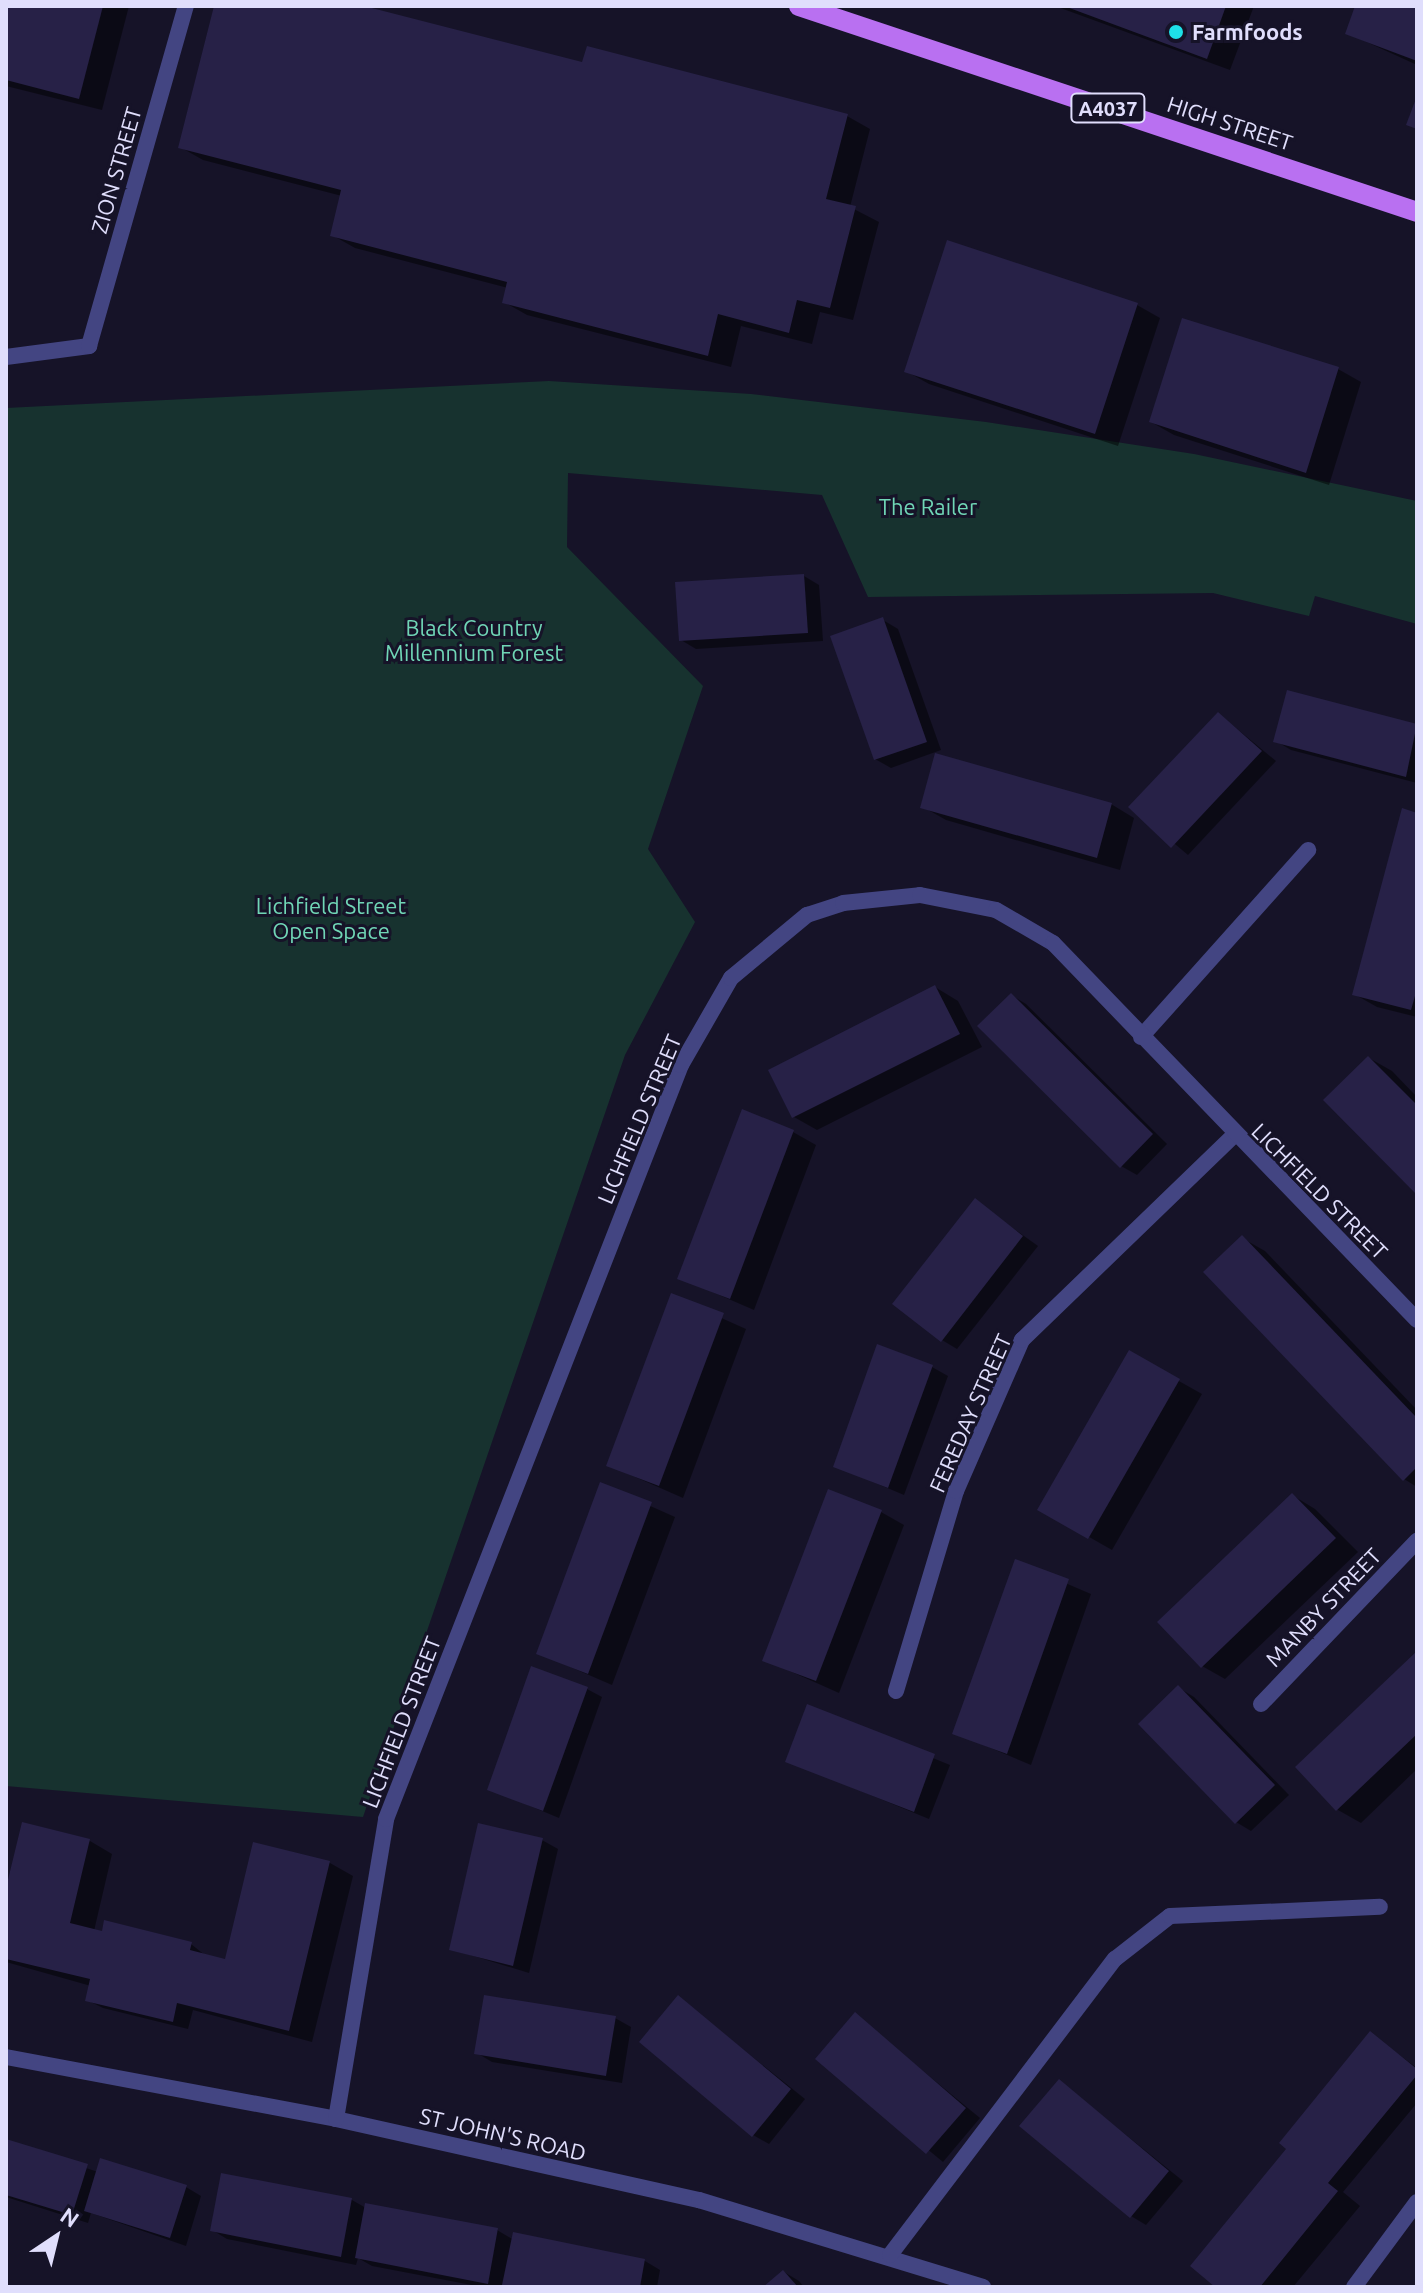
<!DOCTYPE html>
<html>
<head>
<meta charset="utf-8">
<style>
	body { margin:0 }
	#map { position:relative; width:1423px; height:2293px; overflow:hidden; background:#161328; font-family:Ubuntu,sans-serif }
	div>[style] { position:absolute }
	[style*='--x'] { left:calc(var(--x)*1px); top:calc(var(--y)*1px); width:calc(var(--w)*1px); rotate:calc(var(--a)*1deg) }
	.green>* { inset:0; background:#17322f }
	.shadow>* { inset:0; background:#0007 }
	.building>* { inset:0; background:#272147 }
	.lane>* { height:16px; margin:-8px; padding:0 8px; transform-origin:8px; border-radius:8px; background:#434582 }
	.street>* { height:16px; margin:-8px; padding:0 8px; transform-origin:8px; border-radius:8px; background:#434582 }
	.primary>* { height:20px; margin:-10px; padding:0 10px; transform-origin:10px; border-radius:10px; background:#b970f1 }
	.dots>* { width:22px; height:22px; translate:-50% -50%; box-sizing:border-box; border:4px solid #161328; border-radius:50% }
	span { translate:-50% -50%; white-space:nowrap; text-align:center; line-height:1.15; -webkit-text-stroke:6px #161328; paint-order:stroke }
	.shield-label span { padding:2px 6px; background:#161328; border:2px solid; border-radius:6px; -webkit-text-stroke-width:0 }
	.shield-label { font-size:20px; color:#e0defc; font-weight:700 }
	.poi-label { font-size:22px; color:#e0defc; font-weight:700 }
	.left { translate:0 -50%; text-align:left }
	.street-label { font-size:22px; color:#e0defc }
	.park-label { font-size:22px; color:#70d6b6 }
	.frame { position:absolute; inset:0; border:8px solid #e0defc; pointer-events:none }
	.north { position:absolute; left:16px; top:2197px; width:80px; height:80px; -webkit-text-stroke:6px #161328; paint-order:stroke; rotate:35deg; font-size:22px; font-weight:700; line-height:32px; text-align:center; color:#e0defc }
	.north::after { content:''; display:block; margin:auto; width:28px; height:36px; background:#e0defc; clip-path:polygon(50% 0,100% 100%,50% 72%,0 100%) }
</style>
</head>
<body>
<div id="map">
	<div class="green">
		<i style="clip-path:polygon(549px 381px,751px 394px,986px 422px,1194px 454px,1417px 501px,1417px 624px,1315px 596px,1309px 616px,1213px 593px,868px 597px,822px 495px,568px 473px,567px 547px,703px 686px,648px 849px,695px 922px,625px 1055px,363px 1817px,6px 1786px,6px 408px)"></i>
	</div>
	<div class="shadow">
		<i style="clip-path:polygon(6px 6px,129px 6px,102px 110px,6px 86px)"></i>
		<i style="clip-path:polygon(216px 6px,355px 6px,584px 65px,847px 116px,870px 129px,850px 207px,879px 222px,853px 320px,820px 312px,812px 344px,741px 326px,731px 367px,527px 315px,504px 302px,508px 288px,355px 248px,332px 235px,342px 196px,203px 160px,180px 147px)"></i>
		<i style="clip-path:polygon(1055px 6px,1254px 6px,1230px 70px)"></i>
		<i style="clip-path:polygon(1357px 6px,1417px 6px,1417px 65px,1347px 33px)"></i>
		<i style="clip-path:polygon(1137px 305px,1160px 318px,1118px 446px,929px 384px,906px 371px)"></i>
		<i style="clip-path:polygon(1338px 369px,1361px 382px,1329px 485px,1174px 435px,1151px 422px)"></i>
		<i style="clip-path:polygon(804px 576px,819px 585px,823px 641px,696px 649px,681px 640px)"></i>
		<i style="clip-path:polygon(883px 620px,898px 629px,941px 750px,891px 768px,875px 759px)"></i>
		<i style="clip-path:polygon(1288px 692px,1417px 726px,1417px 783px,1291px 750px,1276px 741px)"></i>
		<i style="clip-path:polygon(1219px 714px,1276px 761px,1188px 855px,1131px 807px)"></i>
		<i style="clip-path:polygon(1111px 804px,1134px 818px,1120px 870px,946px 820px,923px 807px)"></i>
		<i style="clip-path:polygon(1417px 815px,1417px 1017px,1377px 1007px,1354px 994px)"></i>
		<i style="clip-path:polygon(935px 987px,958px 1001px,982px 1047px,817px 1130px,794px 1117px)"></i>
		<i style="clip-path:polygon(1011px 995px,1026px 1004px,1167px 1144px,1137px 1175px,1121px 1166px)"></i>
		<i style="clip-path:polygon(1369px 1058px,1392px 1071px,1417px 1097px,1417px 1192px)"></i>
		<i style="clip-path:polygon(793px 1132px,816px 1145px,754px 1310px,680px 1278px)"></i>
		<i style="clip-path:polygon(975px 1201px,1038px 1246px,957px 1349px,942px 1340px)"></i>
		<i style="clip-path:polygon(1242px 1238px,1265px 1251px,1417px 1410px,1417px 1487px,1404px 1479px)"></i>
		<i style="clip-path:polygon(672px 1296px,746px 1329px,683px 1498px,608px 1465px)"></i>
		<i style="clip-path:polygon(1129px 1353px,1202px 1394px,1112px 1550px,1040px 1509px)"></i>
		<i style="clip-path:polygon(932px 1367px,948px 1376px,904px 1495px,835px 1466px)"></i>
		<i style="clip-path:polygon(601px 1484px,675px 1517px,612px 1685px,538px 1653px)"></i>
		<i style="clip-path:polygon(1292px 1495px,1315px 1509px,1358px 1552px,1225px 1679px,1202px 1666px)"></i>
		<i style="clip-path:polygon(881px 1512px,904px 1525px,839px 1693px,765px 1660px)"></i>
		<i style="clip-path:polygon(1016px 1562px,1091px 1594px,1031px 1765px,955px 1733px)"></i>
		<i style="clip-path:polygon(1417px 1654px,1417px 1769px,1361px 1823px,1338px 1810px,1297px 1768px)"></i>
		<i style="clip-path:polygon(1179px 1688px,1194px 1697px,1289px 1795px,1251px 1831px,1236px 1822px)"></i>
		<i style="clip-path:polygon(587px 1689px,602px 1697px,559px 1818px,489px 1789px)"></i>
		<i style="clip-path:polygon(808px 1707px,950px 1765px,929px 1819px,788px 1761px)"></i>
		<i style="clip-path:polygon(479px 1826px,542px 1840px,558px 1849px,529px 1973px,451px 1949px)"></i>
		<i style="clip-path:polygon(90px 1841px,112px 1854px,94px 1931px,191px 1944px,206px 1956px,226px 1961px,255px 1844px,330px 1863px,353px 1876px,312px 2042px,193px 2010px,188px 2029px,103px 2008px,87px 2000px,91px 1986px,6px 1962px,6px 1896px)"></i>
		<i style="clip-path:polygon(679px 1998px,805px 2099px,769px 2144px,753px 2135px)"></i>
		<i style="clip-path:polygon(855px 2015px,980px 2118px,943px 2162px,818px 2059px)"></i>
		<i style="clip-path:polygon(615px 2018px,631px 2027px,622px 2083px,492px 2062px,477px 2053px)"></i>
		<i style="clip-path:polygon(1371px 2034px,1417px 2068px,1417px 2103px,1343px 2192px,1360px 2206px,1293px 2287px,1218px 2287px,1286px 2151px)"></i>
		<i style="clip-path:polygon(1059px 2081px,1183px 2181px,1146px 2225px,1131px 2216px)"></i>
		<i style="clip-path:polygon(6px 2141px,98px 2172px,186px 2187px,201px 2196px,186px 2246px,91px 2213px,88px 2223px,6px 2197px)"></i>
		<i style="clip-path:polygon(223px 2175px,352px 2200px,366px 2208px,497px 2230px,514px 2240px,645px 2261px,660px 2270px,657px 2287px,482px 2287px,372px 2266px,358px 2258px,356px 2265px,227px 2239px,212px 2230px)"></i>
		<i style="clip-path:polygon(784px 2272px,799px 2281px,804px 2287px,766px 2287px)"></i>
	</div>
	<div class="building">
		<i style="clip-path:polygon(6px 6px,103px 6px,79px 99px,6px 80px)"></i>
		<i style="clip-path:polygon(214px 6px,364px 6px,582px 62px,587px 46px,848px 114px,826px 199px,856px 206px,830px 308px,797px 300px,789px 333px,718px 314px,708px 356px,502px 303px,507px 282px,330px 236px,341px 190px,178px 148px)"></i>
		<i style="clip-path:polygon(1064px 6px,1226px 6px,1207px 59px)"></i>
		<i style="clip-path:polygon(1355px 6px,1417px 6px,1417px 61px,1345px 34px)"></i>
		<i style="clip-path:polygon(1417px 96px,1417px 129px,1406px 125px)"></i>
		<i style="clip-path:polygon(947px 240px,1138px 303px,1095px 434px,904px 372px)"></i>
		<i style="clip-path:polygon(1182px 318px,1339px 367px,1306px 473px,1149px 422px)"></i>
		<i style="clip-path:polygon(804px 574px,808px 633px,679px 641px,675px 582px)"></i>
		<i style="clip-path:polygon(883px 617px,927px 742px,874px 760px,830px 636px)"></i>
		<i style="clip-path:polygon(1287px 690px,1417px 724px,1406px 777px,1273px 742px)"></i>
		<i style="clip-path:polygon(1218px 712px,1262px 751px,1171px 848px,1128px 807px)"></i>
		<i style="clip-path:polygon(935px 753px,1112px 803px,1097px 858px,920px 808px)"></i>
		<i style="clip-path:polygon(1402px 808px,1417px 813px,1417px 989px,1411px 1010px,1352px 995px)"></i>
		<i style="clip-path:polygon(935px 985px,960px 1034px,792px 1118px,768px 1070px)"></i>
		<i style="clip-path:polygon(1011px 993px,1153px 1134px,1120px 1168px,977px 1026px)"></i>
		<i style="clip-path:polygon(1368px 1056px,1417px 1105px,1417px 1195px,1323px 1100px)"></i>
		<i style="clip-path:polygon(742px 1109px,794px 1130px,730px 1299px,677px 1279px)"></i>
		<i style="clip-path:polygon(975px 1198px,1023px 1236px,941px 1342px,892px 1304px)"></i>
		<i style="clip-path:polygon(1242px 1235px,1417px 1418px,1417px 1467px,1403px 1481px,1203px 1272px)"></i>
		<i style="clip-path:polygon(671px 1293px,724px 1313px,659px 1486px,606px 1466px)"></i>
		<i style="clip-path:polygon(877px 1344px,933px 1365px,888px 1488px,833px 1467px)"></i>
		<i style="clip-path:polygon(1129px 1350px,1180px 1379px,1088px 1539px,1037px 1510px)"></i>
		<i style="clip-path:polygon(600px 1482px,652px 1502px,588px 1674px,536px 1654px)"></i>
		<i style="clip-path:polygon(828px 1489px,882px 1510px,816px 1681px,762px 1661px)"></i>
		<i style="clip-path:polygon(1292px 1493px,1336px 1538px,1201px 1668px,1157px 1622px)"></i>
		<i style="clip-path:polygon(1015px 1559px,1069px 1579px,1007px 1754px,952px 1734px)"></i>
		<i style="clip-path:polygon(1417px 1651px,1417px 1734px,1336px 1811px,1295px 1767px)"></i>
		<i style="clip-path:polygon(531px 1666px,588px 1687px,543px 1811px,487px 1790px)"></i>
		<i style="clip-path:polygon(1178px 1685px,1275px 1785px,1235px 1824px,1138px 1724px)"></i>
		<i style="clip-path:polygon(807px 1704px,935px 1754px,914px 1812px,785px 1762px)"></i>
		<i style="clip-path:polygon(22px 1822px,90px 1839px,70px 1923px,102px 1931px,104px 1920px,192px 1942px,190px 1950px,225px 1959px,253px 1842px,330px 1861px,289px 2031px,177px 2003px,173px 2022px,85px 2001px,90px 1979px,6px 1959px,6px 1888px)"></i>
		<i style="clip-path:polygon(478px 1823px,543px 1838px,513px 1966px,449px 1950px)"></i>
		<i style="clip-path:polygon(484px 1995px,616px 2016px,606px 2076px,474px 2054px)"></i>
		<i style="clip-path:polygon(678px 1995px,791px 2089px,752px 2137px,639px 2042px)"></i>
		<i style="clip-path:polygon(855px 2012px,966px 2108px,926px 2154px,815px 2059px)"></i>
		<i style="clip-path:polygon(1370px 2031px,1417px 2069px,1417px 2075px,1328px 2183px,1338px 2191px,1260px 2287px,1215px 2287px,1190px 2266px,1286px 2149px,1279px 2143px)"></i>
		<i style="clip-path:polygon(1059px 2079px,1169px 2171px,1130px 2218px,1019px 2126px)"></i>
		<i style="clip-path:polygon(6px 2139px,88px 2164px,72px 2215px,6px 2195px)"></i>
		<i style="clip-path:polygon(100px 2158px,187px 2185px,170px 2238px,84px 2211px)"></i>
		<i style="clip-path:polygon(221px 2173px,352px 2198px,341px 2257px,210px 2231px)"></i>
		<i style="clip-path:polygon(365px 2203px,498px 2228px,488px 2284px,355px 2258px)"></i>
		<i style="clip-path:polygon(513px 2232px,645px 2259px,640px 2287px,502px 2285px)"></i>
		<i style="clip-path:polygon(783px 2270px,798px 2287px,763px 2287px)"></i>
	</div>
	<div class="lane">
		<i style="--x:6;--y:357;--w:84;--a:-7.5"></i>
	</div>
	<div class="street">
		<i style="--x:89;--y:346;--w:354;--a:-74.1"></i>
		<i style="--x:1141;--y:1037;--w:251;--a:-48.2"></i>
		<i style="--x:896;--y:1691;--w:209;--a:-73.3"></i>
		<i style="--x:956;--y:1491;--w:165;--a:-66.4"></i>
		<i style="--x:1022;--y:1340;--w:295;--a:-44"></i>
		<i style="--x:1261;--y:1704;--w:226;--a:-46.3"></i>
		<i style="--x:6;--y:2057;--w:336;--a:10.6"></i>
		<i style="--x:336;--y:2119;--w:372;--a:12.6"></i>
		<i style="--x:699;--y:2200;--w:297;--a:17"></i>
		<i style="--x:336;--y:2119;--w:304;--a:-80.5"></i>
		<i style="--x:386;--y:1819;--w:810;--a:-68.63"></i>
		<i style="--x:681;--y:1065;--w:100;--a:-60.1"></i>
		<i style="--x:731;--y:978;--w:99;--a:-39.7"></i>
		<i style="--x:807;--y:915;--w:38;--a:-18"></i>
		<i style="--x:843;--y:903;--w:77;--a:-5.9"></i>
		<i style="--x:920;--y:895;--w:77;--a:11.2"></i>
		<i style="--x:996;--y:910;--w:66;--a:30.1"></i>
		<i style="--x:1053;--y:943;--w:524;--a:46.01"></i>
		<i style="--x:890;--y:2255;--w:372;--a:-52.8"></i>
		<i style="--x:1115;--y:1959;--w:70;--a:-38"></i>
		<i style="--x:1170;--y:1916;--w:210;--a:-2.5"></i>
		<i style="--x:1354;--y:2287;--w:106;--a:-53.5"></i>
	</div>
	<div class="primary">
		<i style="--x:799;--y:6;--w:651;--a:18.43"></i>
	</div>
	<div class="dots">
		<i style="left:1176px;top:32px;background:#1ee0e8"></i>
	</div>
	<div class="shield-label">
		<span style="left:1108px;top:108px">A4037</span>
	</div>
	<div class="poi-label">
		<span class="left" style="left:1192px;top:32px">Farmfoods</span>
	</div>
	<div class="street-label">
		<span style="left:1230px;top:123px;rotate:18deg">HIGH STREET</span>
		<span style="left:116px;top:170px;rotate:-74deg">ZION STREET</span>
		<span style="left:639px;top:1119px;rotate:-67deg">LICHFIELD STREET</span>
		<span style="left:1320px;top:1191px;rotate:45deg">LICHFIELD STREET</span>
		<span style="left:970px;top:1413px;rotate:-66deg">FEREDAY STREET</span>
		<span style="left:1323px;top:1607px;rotate:-46deg">MANBY STREET</span>
		<span style="left:401px;top:1722px;rotate:-69deg">LICHFIELD STREET</span>
		<span style="left:503px;top:2134px;rotate:13deg">ST JOHN'S ROAD</span>
	</div>
	<div class="park-label">
		<span style="left:928px;top:507px">The Railer</span>
		<span style="left:474px;top:640px">Black Country<br>Millennium Forest</span>
		<span style="left:331px;top:918px">Lichfield Street<br>Open Space</span>
	</div>
	<div class="frame"></div>
	<div class="north">N</div>
</div>
</body>
</html>
